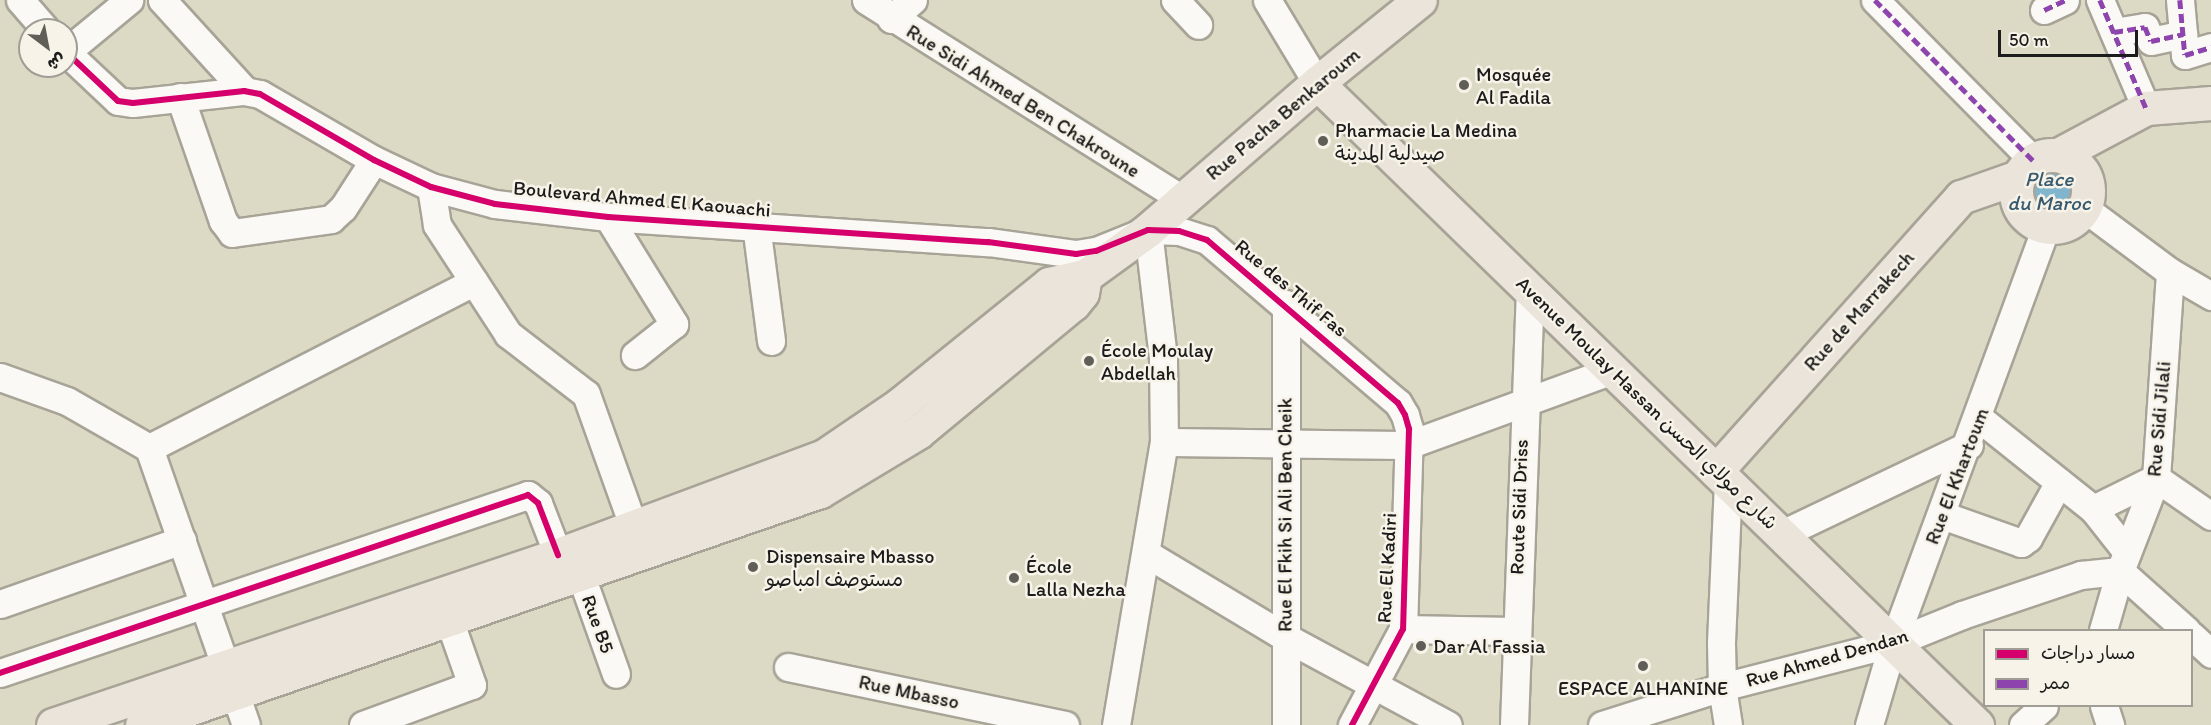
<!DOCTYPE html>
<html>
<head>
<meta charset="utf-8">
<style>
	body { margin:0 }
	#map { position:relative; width:2211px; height:725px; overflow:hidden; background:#dcd9c4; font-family:Itim,"Playpen Sans Arabic",sans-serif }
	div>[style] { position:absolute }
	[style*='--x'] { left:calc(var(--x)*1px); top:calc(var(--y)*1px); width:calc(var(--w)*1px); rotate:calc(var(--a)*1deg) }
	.water>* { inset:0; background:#81b5ce }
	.round { border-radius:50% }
	.roads { filter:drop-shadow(2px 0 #a7a497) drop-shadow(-2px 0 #a7a497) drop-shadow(0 2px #a7a497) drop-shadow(0 -2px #a7a497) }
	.minor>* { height:27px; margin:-13.5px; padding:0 13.5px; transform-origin:13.5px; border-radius:13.5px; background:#faf9f6 }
	.major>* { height:33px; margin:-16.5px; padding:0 16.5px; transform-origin:16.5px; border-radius:16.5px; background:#ebe4db }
	.major>.ring { margin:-16.5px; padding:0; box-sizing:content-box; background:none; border:33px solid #ebe4db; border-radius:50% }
	.quiet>* { height:4.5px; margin-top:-2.25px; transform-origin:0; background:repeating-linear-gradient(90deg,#8e44ad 0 9px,transparent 0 13.5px) }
	.cycleway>* { height:6px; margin:-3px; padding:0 3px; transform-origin:3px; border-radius:3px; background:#d6006c }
	.dots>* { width:16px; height:16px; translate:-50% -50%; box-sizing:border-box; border:3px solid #f7f3e8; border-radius:50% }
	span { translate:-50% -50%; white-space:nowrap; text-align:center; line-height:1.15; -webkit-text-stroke:5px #f7f3e8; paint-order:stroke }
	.poi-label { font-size:20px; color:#1c1c1c }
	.left { translate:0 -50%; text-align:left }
	.street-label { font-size:20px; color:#1c1c1c }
	.water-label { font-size:21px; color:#385a6e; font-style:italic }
	.legend { position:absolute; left:1983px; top:629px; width:210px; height:78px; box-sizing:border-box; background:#f7f3e8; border:2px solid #9f9d96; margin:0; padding:8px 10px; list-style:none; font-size:18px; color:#1c1c1c }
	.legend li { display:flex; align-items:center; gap:12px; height:30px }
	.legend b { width:30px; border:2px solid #9f9d96 }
	.north { position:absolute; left:18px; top:18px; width:60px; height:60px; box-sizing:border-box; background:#f7f3e8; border:2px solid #9f9d96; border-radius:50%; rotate:148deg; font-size:16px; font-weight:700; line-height:24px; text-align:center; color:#1c1c1c }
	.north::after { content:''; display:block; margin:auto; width:21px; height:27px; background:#5f5e57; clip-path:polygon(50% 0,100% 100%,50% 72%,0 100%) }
	.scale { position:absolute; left:1998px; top:30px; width:140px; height:27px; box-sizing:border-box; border:3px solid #1c1c1c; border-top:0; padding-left:8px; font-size:18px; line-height:21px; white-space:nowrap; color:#1c1c1c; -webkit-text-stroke:4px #f7f3e8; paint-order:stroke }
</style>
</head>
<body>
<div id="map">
	<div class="water">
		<i class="round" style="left:2024px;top:165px;width:52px;height:52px"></i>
	</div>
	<div class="roads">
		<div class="minor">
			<i style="--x:20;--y:0;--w:40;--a:49"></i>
			<i style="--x:162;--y:0;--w:123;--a:47.6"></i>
			<i style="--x:866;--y:0;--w:375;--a:32.2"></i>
			<i style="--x:1175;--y:0;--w:34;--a:47"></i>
			<i style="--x:1267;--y:0;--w:97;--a:58.9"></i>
			<i style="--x:1875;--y:0;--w:225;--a:45.4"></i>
			<i style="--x:2100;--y:0;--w:117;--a:66.9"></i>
			<i style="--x:2180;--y:0;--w:55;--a:84.8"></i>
			<i style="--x:2185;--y:55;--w:27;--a:-17"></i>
			<i style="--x:2044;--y:10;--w:23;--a:-25"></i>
			<i style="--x:891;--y:19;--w:29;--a:-41"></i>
			<i style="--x:2114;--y:32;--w:31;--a:-9"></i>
			<i style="--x:2145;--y:27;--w:15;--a:67"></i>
			<i style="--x:2151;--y:41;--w:33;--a:-12"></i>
			<i style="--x:66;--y:52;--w:71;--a:43.3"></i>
			<i style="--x:118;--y:101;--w:15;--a:8"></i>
			<i style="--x:133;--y:103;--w:112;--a:-6.2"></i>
			<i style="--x:244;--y:91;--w:16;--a:11"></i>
			<i style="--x:260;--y:94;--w:132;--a:30.1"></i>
			<i style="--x:374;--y:160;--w:63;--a:25.3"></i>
			<i style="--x:431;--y:187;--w:66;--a:14.9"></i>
			<i style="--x:495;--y:204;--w:114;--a:6.6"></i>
			<i style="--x:608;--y:217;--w:381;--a:3.8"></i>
			<i style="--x:988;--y:242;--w:89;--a:7.8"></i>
			<i style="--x:1076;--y:254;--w:20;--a:-9"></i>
			<i style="--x:1096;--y:251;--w:56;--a:-22"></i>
			<i style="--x:1148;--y:230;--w:31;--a:2"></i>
			<i style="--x:1179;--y:231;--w:29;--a:18"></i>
			<i style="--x:1207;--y:240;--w:251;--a:40.5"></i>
			<i style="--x:1398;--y:403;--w:14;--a:60"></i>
			<i style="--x:1405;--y:415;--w:15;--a:74"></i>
			<i style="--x:1409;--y:429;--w:200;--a:91.7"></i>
			<i style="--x:1403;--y:629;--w:109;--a:118"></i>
			<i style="--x:66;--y:52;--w:82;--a:-39.5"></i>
			<i style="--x:180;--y:97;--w:131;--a:70.9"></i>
			<i style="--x:223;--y:221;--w:15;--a:53"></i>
			<i style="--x:232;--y:233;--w:100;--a:-8"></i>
			<i style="--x:331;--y:219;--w:16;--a:-43"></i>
			<i style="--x:343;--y:208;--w:57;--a:-57.1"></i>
			<i style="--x:431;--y:187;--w:38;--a:81"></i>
			<i style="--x:437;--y:225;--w:130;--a:56.9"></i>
			<i style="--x:508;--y:334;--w:98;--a:37.6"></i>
			<i style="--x:586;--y:394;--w:142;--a:70.3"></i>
			<i style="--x:2084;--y:208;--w:107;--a:36.7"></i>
			<i style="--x:2170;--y:272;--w:48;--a:30.3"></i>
			<i style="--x:608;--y:217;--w:126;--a:58.3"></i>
			<i style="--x:674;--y:324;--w:50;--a:141.5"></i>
			<i style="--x:756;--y:225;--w:117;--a:82.6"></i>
			<i style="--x:1286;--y:304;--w:421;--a:90"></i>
			<i style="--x:0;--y:377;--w:71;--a:19.7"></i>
			<i style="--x:67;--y:401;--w:95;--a:29.8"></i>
			<i style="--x:149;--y:448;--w:293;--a:70.7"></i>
			<i style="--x:1979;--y:418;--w:146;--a:38.6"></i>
			<i style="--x:2093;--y:509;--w:55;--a:51.7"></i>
			<i style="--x:1164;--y:442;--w:244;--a:0.7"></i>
			<i style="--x:1408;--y:445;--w:218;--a:-20.1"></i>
			<i style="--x:149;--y:448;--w:365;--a:-27.1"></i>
			<i style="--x:1728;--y:482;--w:161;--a:92.5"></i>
			<i style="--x:1721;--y:643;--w:44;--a:88.7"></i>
			<i style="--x:1722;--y:687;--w:38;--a:81"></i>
			<i style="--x:2093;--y:509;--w:70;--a:-26.2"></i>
			<i style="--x:2156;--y:478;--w:67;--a:34.6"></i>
			<i style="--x:1942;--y:515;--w:84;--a:19.5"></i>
			<i style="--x:2021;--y:543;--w:9;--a:-36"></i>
			<i style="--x:2028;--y:538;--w:64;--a:-61"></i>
			<i style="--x:1782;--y:534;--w:207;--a:-25.5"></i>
			<i style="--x:1147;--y:554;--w:161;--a:31"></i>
			<i style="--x:1285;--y:637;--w:185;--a:28.4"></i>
			<i style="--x:2120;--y:571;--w:89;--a:41.8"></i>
			<i style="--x:580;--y:573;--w:107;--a:70.4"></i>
			<i style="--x:0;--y:604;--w:193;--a:-19.4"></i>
			<i style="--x:1403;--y:629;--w:112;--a:1"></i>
			<i style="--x:2103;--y:630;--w:61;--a:-73.9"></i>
			<i style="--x:2120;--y:571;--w:100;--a:-68.8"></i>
			<i style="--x:2156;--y:478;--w:206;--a:-86.1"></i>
			<i style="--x:2192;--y:636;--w:26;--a:43"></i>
			<i style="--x:788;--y:667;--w:283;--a:11.8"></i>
			<i style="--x:0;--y:673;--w:557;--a:-18.63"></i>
			<i style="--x:528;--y:495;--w:13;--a:39"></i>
			<i style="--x:538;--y:503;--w:56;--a:69"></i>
			<i style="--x:2104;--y:706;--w:20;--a:72"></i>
			<i style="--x:363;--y:725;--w:116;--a:-20.2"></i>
			<i style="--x:472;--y:685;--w:72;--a:-109.4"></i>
			<i style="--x:1116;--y:725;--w:287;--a:-80.4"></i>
			<i style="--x:1164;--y:442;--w:84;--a:-90.7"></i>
			<i style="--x:1163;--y:358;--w:129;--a:-96.7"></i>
			<i style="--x:1514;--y:725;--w:435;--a:-87.9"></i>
			<i style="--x:1602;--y:725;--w:126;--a:-17.6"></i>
			<i style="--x:1722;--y:687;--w:177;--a:-14.4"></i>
			<i style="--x:1893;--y:643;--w:74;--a:-22.1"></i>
			<i style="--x:1962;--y:615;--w:126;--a:-18.6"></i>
			<i style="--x:2081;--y:575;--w:39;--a:-6"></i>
			<i style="--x:1869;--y:725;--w:85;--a:-73.7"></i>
			<i style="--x:1893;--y:643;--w:443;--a:-69.8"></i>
			<i style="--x:2023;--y:725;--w:28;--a:-42"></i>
		</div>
		<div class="major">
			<i style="--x:1317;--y:83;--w:921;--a:44.21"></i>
			<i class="ring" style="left:2016px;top:155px;width:39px;height:39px"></i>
			<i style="--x:2058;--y:155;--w:100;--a:-28.1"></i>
			<i style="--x:2146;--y:108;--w:65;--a:-4.4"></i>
			<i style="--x:1716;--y:471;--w:368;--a:-48.2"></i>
			<i style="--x:1961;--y:197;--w:60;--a:-19.3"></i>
			<i style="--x:53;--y:725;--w:533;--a:-18.6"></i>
			<i style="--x:558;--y:555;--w:284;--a:-20.4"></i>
			<i style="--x:824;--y:456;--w:91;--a:-34.2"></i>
			<i style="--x:899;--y:405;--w:193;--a:-38.9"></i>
			<i style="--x:1049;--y:284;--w:37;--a:-13"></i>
			<i style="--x:1085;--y:276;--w:78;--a:-36.1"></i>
			<i style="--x:1148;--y:230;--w:224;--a:-41"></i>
			<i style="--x:1317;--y:83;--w:132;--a:-38.9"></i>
			<i style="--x:142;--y:725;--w:717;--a:-19.04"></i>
			<i style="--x:820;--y:491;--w:114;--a:-31"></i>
			<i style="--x:918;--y:432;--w:201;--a:-39.6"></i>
			<i style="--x:1073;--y:304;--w:14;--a:-51"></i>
			<i style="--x:1082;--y:293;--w:17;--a:-80"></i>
		</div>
	</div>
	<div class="quiet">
		<i style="--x:1875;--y:0;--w:225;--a:45.4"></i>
		<i style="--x:2100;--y:0;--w:117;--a:66.9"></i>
		<i style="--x:2180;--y:0;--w:55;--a:84.8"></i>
		<i style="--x:2185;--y:55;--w:27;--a:-17"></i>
		<i style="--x:2044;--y:10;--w:23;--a:-25"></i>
		<i style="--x:2114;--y:32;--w:31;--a:-9"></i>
		<i style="--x:2145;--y:27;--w:15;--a:67"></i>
		<i style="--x:2151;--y:41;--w:33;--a:-12"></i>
	</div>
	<div class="cycleway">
		<i style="--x:66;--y:52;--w:71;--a:43.3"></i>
		<i style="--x:118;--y:101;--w:15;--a:8"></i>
		<i style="--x:133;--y:103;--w:112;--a:-6.2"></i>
		<i style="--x:244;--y:91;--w:16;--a:11"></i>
		<i style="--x:260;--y:94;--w:132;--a:30.1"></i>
		<i style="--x:374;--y:160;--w:63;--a:25.3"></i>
		<i style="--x:431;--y:187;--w:66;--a:14.9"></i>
		<i style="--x:495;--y:204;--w:114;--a:6.6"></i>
		<i style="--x:608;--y:217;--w:381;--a:3.8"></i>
		<i style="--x:988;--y:242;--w:89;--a:7.8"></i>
		<i style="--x:1076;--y:254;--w:20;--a:-9"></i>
		<i style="--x:1096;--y:251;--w:56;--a:-22"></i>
		<i style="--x:1148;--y:230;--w:31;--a:2"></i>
		<i style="--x:1179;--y:231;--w:29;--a:18"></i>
		<i style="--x:1207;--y:240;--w:251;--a:40.5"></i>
		<i style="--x:1398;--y:403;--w:14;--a:60"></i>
		<i style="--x:1405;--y:415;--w:15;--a:74"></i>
		<i style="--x:1409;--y:429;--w:200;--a:91.7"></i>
		<i style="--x:1403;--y:629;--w:109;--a:118"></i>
		<i style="--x:0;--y:673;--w:557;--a:-18.63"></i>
		<i style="--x:528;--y:495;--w:13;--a:39"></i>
		<i style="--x:538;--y:503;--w:56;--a:69"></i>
	</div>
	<div class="dots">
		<i style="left:1464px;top:85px;background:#5f5e57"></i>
		<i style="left:1323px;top:141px;background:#5f5e57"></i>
		<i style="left:1089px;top:361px;background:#5f5e57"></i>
		<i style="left:753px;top:567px;background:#5f5e57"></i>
		<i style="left:1014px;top:578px;background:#5f5e57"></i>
		<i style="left:1421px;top:646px;background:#5f5e57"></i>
		<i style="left:1643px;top:666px;background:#5f5e57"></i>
	</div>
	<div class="poi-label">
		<span class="left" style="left:1476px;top:86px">Mosquée<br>Al Fadila</span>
		<span class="left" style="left:1335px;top:142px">Pharmacie La Medina<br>صيدلية المدينة</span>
		<span class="left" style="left:1101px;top:362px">École Moulay<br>Abdellah</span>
		<span class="left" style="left:766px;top:568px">Dispensaire Mbasso<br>مستوصف امباصو</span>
		<span class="left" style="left:1026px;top:578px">École<br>Lalla Nezha</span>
		<span class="left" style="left:1433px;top:646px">Dar Al Fassia</span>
		<span style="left:1643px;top:688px">ESPACE ALHANINE</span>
	</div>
	<div class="street-label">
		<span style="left:1023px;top:101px;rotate:32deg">Rue Sidi Ahmed Ben Chakroune</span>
		<span style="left:1283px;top:114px;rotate:-40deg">Rue Pacha Benkaroum</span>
		<span style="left:642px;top:199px;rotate:5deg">Boulevard Ahmed El Kaouachi</span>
		<span style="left:1291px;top:288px;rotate:40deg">Rue des Thif Fas</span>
		<span style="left:1859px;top:311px;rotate:-48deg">Rue de Marrakech</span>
		<span style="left:1647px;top:403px;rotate:44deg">Avenue Moulay Hassan شارع مولاي الحسن</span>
		<span style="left:2159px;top:419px;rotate:-85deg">Rue Sidi Jilali</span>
		<span style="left:1957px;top:476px;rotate:-69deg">Rue El Khartoum</span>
		<span style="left:1519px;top:507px;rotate:-88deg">Route Sidi Driss</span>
		<span style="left:1285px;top:515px;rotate:-90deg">Rue El Fkih Si Ali Ben Cheik</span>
		<span style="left:1387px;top:568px;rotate:-87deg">Rue El Kadiri</span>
		<span style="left:598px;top:624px;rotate:70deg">Rue B5</span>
		<span style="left:1827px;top:658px;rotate:-16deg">Rue Ahmed Dendan</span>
		<span style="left:909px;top:692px;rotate:12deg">Rue Mbasso</span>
	</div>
	<div class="water-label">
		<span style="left:2049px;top:191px">Place<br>du Maroc</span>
	</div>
	<ul class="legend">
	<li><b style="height:8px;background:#d6006c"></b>مسار دراجات</li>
	<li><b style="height:8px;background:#8e44ad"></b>ممر</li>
	</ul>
	<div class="north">ش</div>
	<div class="scale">50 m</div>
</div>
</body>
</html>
